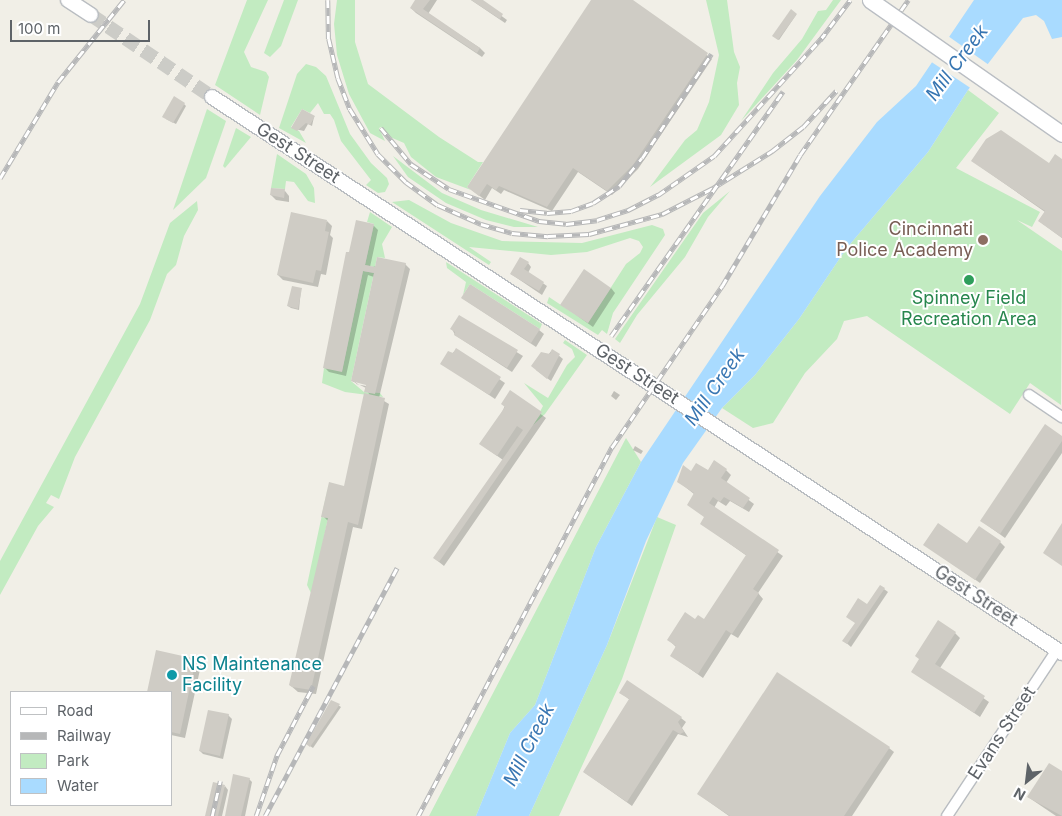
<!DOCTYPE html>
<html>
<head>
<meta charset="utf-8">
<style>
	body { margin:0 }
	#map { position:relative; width:1062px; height:816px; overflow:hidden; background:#f1efe7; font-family:Inter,sans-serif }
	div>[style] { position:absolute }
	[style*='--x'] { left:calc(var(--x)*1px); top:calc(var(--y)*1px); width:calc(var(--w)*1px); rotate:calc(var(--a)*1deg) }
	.green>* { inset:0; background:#c2ebc1 }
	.water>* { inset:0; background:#a9dbff }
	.pier>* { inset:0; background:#f1efe7 }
	.shadow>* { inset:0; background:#0003 }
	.building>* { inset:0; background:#cfccc5 }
	.tertiary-tunnel>* { height:14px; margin-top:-7px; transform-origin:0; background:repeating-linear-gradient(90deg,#ccccc7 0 14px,transparent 0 21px) }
	.roads { filter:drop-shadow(1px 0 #b9bdc1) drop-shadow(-1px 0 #b9bdc1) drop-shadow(0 1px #b9bdc1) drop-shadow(0 -1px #b9bdc1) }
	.minor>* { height:10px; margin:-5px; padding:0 5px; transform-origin:5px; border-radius:5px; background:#fff }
	.tertiary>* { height:14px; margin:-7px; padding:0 7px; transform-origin:7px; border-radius:7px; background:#fff }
	.rail>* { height:4.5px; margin-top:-2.25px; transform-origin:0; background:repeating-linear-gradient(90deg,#fff 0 8px,#b6b7b8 0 16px); box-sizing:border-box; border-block:1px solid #b6b7b8 }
	.bridges { filter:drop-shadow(1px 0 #babec3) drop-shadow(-1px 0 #babec3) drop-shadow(0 1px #babec3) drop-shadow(0 -1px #babec3) }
	.secondary-bridge>* { height:15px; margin:-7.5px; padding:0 7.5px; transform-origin:7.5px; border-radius:7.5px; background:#fff }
	.dots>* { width:14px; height:14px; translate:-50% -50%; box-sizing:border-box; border:2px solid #fff; border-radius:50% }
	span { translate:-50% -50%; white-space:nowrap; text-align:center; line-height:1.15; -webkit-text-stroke:4px #fff; paint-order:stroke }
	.street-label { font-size:18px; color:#5e6368 }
	.education-label { font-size:18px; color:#785e54 }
	.right { translate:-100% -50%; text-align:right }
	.leisure-label { font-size:18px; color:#27864d }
	.culture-label { font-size:18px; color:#0d838f }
	.left { translate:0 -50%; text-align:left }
	.water-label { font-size:19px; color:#3876b2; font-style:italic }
	.legend { position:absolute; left:10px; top:691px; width:162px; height:115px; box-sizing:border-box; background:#fff; border:1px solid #bfc1c3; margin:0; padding:6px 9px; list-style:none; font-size:15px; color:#5e6368 }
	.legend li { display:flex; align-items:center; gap:10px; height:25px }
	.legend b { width:25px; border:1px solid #bfc1c3 }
	.north { position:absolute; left:1002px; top:756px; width:50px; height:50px; -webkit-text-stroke:4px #fff; paint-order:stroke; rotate:209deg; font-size:14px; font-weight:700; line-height:20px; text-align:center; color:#5e6368 }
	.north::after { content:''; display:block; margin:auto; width:18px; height:22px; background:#5e6368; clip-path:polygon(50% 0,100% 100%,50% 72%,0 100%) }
	.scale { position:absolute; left:10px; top:20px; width:140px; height:22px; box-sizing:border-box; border:2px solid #5e6368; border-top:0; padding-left:6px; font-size:15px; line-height:18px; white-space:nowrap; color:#5e6368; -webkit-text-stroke:4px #fff; paint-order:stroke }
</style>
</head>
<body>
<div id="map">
	<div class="green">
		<i style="clip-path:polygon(247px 0,268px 0,244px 52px,251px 67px,266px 72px,269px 77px,260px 115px,215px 85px)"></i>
		<i style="clip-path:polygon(284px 0,298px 0,281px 46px,270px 57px,264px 53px)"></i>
		<i style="clip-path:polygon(337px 0,355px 0,355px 42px,368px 84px,439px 137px,478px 162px,483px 162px,467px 187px,471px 190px,436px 177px,411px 157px,404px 143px,390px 137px,381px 127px,379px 128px,385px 141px,370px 133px,349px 94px,337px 55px,334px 24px)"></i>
		<i style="clip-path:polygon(706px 0,727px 0,734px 52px,740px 67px,737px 83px,739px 105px,721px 135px,650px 187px,685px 140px,697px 130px,709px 102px,719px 55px)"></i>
		<i style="clip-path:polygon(833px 0,841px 0,797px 60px,741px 121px,773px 73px,802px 39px,818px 11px,826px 10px)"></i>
		<i style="clip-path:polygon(306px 64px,316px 67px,326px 76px,350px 134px,371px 163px,387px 178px,389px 184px,385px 192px,378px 193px,366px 185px,371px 180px,341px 141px,334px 120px,330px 114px,324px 114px,318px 103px,310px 113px,302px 109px,291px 127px,299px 131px,306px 143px,279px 128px,297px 74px)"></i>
		<i style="clip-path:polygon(968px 90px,999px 113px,956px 168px,1040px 212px,1032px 227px,1017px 220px,1062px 251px,1061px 405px,1030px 383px,1010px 414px,867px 316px,844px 321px,837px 339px,805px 373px,773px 423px,753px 428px,722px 408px,755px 375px,799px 319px,846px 249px,928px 152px)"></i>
		<i style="clip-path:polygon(207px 109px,226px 121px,224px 127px,206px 178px,173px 210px)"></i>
		<i style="clip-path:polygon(236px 128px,251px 137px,225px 168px,223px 166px)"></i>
		<i style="clip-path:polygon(277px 154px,306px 174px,314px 188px,315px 203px,308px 201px,294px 182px,286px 181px,285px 189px,271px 188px)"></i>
		<i style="clip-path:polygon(393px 156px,442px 193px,481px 210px,538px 227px,514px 227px,486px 220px,446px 203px,408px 177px)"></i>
		<i style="clip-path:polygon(730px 191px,708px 217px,685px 257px,637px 315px,620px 343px,615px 339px,703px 213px)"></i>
		<i style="clip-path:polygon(409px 200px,451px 223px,502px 241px,582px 243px,652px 225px,663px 229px,665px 235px,613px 313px,607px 334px,602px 330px,598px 335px,547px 303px,549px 297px,588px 323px,626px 264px,640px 253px,643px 247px,639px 241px,630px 238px,587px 252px,551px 255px,469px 247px,491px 262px,489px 265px,392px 202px)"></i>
		<i style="clip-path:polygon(197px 201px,198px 210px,184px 236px,176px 265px,167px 274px,150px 320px,75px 457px,59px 499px,51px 495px,46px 503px,54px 507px,38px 526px,0 595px,0 561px,140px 304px,170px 223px)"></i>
		<i style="clip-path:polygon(370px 212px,392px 227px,382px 244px,385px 258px,377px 257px,375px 267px,365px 265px,374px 224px,367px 222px)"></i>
		<i style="clip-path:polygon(446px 262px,542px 324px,540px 329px,470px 284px,463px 295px,466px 282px,447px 268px)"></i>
		<i style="clip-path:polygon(363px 271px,374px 273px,351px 381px,364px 392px,380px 393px,383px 397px,345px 392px,322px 383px,324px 368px,342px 371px)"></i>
		<i style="clip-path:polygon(565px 340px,587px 355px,545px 414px,533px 425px,543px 406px,524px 383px,548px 398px,567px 365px,575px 357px,572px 349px,563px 343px)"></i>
		<i style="clip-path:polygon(626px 438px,641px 462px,596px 547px,535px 705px,510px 733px,476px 816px,429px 816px)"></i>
		<i style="clip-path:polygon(329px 482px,322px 517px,328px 518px,312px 595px,307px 585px)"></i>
		<i style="clip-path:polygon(657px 517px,676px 525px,622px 679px,559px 816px,529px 816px,607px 645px)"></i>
	</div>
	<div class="water">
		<i style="clip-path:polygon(974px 0,1062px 0,1062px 37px,1052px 39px,1044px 21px,1036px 15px,1023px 18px,968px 90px,928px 152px,846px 249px,799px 319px,755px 375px,722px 408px,683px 463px,646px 541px,607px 645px,529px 816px,476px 816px,510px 733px,535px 705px,596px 547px,641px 462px,820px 196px,877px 122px,916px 86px)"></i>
	</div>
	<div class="pier">
		<i style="clip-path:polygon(948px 36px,989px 65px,972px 89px,930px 61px)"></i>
	</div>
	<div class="shadow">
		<i style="clip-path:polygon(417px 0,437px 0,428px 14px,480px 48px,485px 53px,482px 57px,416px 13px,411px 8px)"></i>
		<i style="clip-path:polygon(471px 0,480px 0,507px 20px,505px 23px)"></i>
		<i style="clip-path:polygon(593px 0,630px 0,712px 59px,638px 169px,612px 195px,578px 172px,552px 211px,504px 190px,501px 194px,492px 188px,485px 200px,468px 187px)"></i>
		<i style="clip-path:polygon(791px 11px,796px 15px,779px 40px,773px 36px)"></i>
		<i style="clip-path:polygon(184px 104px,186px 106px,176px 124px,166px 119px)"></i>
		<i style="clip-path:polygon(314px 117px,312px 126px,308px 124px,304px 131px,295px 129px)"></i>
		<i style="clip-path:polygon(1062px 160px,1062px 238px,1039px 221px,1045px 212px,978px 165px,1050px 165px)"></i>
		<i style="clip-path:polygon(285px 191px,289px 196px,289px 202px,276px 200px,271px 195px)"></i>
		<i style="clip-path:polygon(327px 221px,332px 226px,330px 235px,333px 238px,326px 275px,321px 274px,318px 287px,283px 280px,278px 275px)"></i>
		<i style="clip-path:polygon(evenodd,373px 225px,378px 230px,370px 267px,405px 264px,410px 269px,379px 398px,389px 404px,362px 529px,353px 527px,316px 694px,298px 692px,290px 685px,328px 521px,323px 516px,345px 487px,370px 396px,366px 388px,352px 381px,374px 277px,368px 275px,346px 376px,329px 372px,324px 367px,350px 254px,373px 225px,356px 381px,372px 385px,371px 387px,356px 384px,356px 381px)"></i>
		<i style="clip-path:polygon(528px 263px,531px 267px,528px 273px,547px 286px,542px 295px,511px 274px)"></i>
		<i style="clip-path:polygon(611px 288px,615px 293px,593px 327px,562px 305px)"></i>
		<i style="clip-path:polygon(301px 289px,299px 310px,291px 308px,288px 306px)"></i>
		<i style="clip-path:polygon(462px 298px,539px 330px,544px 334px,536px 347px)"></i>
		<i style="clip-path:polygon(460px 317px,523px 356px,512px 372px,455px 335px,452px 329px)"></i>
		<i style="clip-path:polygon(456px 350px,505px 383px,495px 399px,441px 363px)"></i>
		<i style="clip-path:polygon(552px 350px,563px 359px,551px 381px,536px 370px)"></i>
		<i style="clip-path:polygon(614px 391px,620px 395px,616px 400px,611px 396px)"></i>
		<i style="clip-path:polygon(511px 392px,546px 418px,444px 566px,434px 558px,503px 460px,486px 448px)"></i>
		<i style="clip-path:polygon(1062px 437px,1062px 453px,1005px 538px,987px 525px)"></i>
		<i style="clip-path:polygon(635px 446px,643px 451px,641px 454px,633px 450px)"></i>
		<i style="clip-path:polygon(726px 470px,731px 475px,726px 483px,754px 504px,749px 512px,730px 501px,726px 506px,718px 501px,714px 508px,783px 556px,758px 593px,763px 599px,738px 638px,731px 634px,703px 678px,672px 656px,676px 647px,669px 640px,695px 621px,704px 620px,747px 556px,702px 524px,705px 517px,694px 494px,679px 482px,691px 472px)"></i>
		<i style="clip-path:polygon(1000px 542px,1005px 547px,980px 583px,925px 545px)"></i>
		<i style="clip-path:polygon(884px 589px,888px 592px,851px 647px,844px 641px,868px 606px)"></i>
		<i style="clip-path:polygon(955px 633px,960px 638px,940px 668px,989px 702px,980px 717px,912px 671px)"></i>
		<i style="clip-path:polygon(157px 651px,196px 660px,201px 665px,185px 738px,171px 735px,171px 692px,148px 692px)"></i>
		<i style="clip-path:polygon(621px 693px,681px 718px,686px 722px,682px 728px,688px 737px,678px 734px,632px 806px,584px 772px,630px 700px)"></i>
		<i style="clip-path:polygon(332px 701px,341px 707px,313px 748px,310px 746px)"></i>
		<i style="clip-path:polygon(228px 715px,232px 719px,223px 759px,203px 754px,200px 751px)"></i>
		<i style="clip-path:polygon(889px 748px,894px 752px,852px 816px,729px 816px,698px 794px)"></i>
		<i style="clip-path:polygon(1062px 773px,1062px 816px,1056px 816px,1028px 797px)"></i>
		<i style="clip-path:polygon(249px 779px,252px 782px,245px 816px,226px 816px)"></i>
		<i style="clip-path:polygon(225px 786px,228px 790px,222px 816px,207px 816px)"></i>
	</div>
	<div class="building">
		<i style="clip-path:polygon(415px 0,430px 0,423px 9px,480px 48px,477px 53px,410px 8px)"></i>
		<i style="clip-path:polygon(471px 0,483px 0,503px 14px,500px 19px)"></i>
		<i style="clip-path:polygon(591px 0,633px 0,708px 53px,633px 165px,607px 191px,573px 168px,547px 207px,499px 186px,496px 190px,487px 184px,479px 196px,467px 187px)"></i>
		<i style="clip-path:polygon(791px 9px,797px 14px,778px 40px,772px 36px)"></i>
		<i style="clip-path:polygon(174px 96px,185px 103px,173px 123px,162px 117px)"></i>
		<i style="clip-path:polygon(302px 109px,315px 116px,310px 125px,306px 123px,297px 131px,291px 128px)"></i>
		<i style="clip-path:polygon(1001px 130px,1049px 163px,1055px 154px,1062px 159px,1062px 238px,1038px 221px,1045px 211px,971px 161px,986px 139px)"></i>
		<i style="clip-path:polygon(271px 188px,285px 189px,284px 198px,270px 195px)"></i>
		<i style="clip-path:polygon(291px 212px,327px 220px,325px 231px,329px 232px,321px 271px,316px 270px,313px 283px,277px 275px)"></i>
		<i style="clip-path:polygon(356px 220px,374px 224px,365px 265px,375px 267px,377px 257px,406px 263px,375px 394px,364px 392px,366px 385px,351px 381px,374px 273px,363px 271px,342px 372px,323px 368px,346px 252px,349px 252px)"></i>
		<i style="clip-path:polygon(520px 257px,529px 262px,524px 269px,544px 282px,539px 291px,510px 274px)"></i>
		<i style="clip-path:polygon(584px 269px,611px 288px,588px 323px,560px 305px)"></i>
		<i style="clip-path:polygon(470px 284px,540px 329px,531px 343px,461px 298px)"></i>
		<i style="clip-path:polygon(292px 286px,302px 288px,298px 309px,287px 306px)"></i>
		<i style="clip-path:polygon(459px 315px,518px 350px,507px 368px,454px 335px,455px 332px,450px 329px)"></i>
		<i style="clip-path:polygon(456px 348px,501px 377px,489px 395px,440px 364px,448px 351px,453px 353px)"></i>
		<i style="clip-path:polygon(552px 349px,560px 354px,547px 379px,531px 366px,541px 352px,550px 354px)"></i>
		<i style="clip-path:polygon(510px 390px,542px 412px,439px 562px,433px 558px,523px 430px,517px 426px,497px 456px,479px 444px,505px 407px,501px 404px)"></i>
		<i style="clip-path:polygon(364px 393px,385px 398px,358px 525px,348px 522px,311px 690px,292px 687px,289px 685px,328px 518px,321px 517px,329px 482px,344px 486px)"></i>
		<i style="clip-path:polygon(1045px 424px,1062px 436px,1062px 441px,1000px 534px,980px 521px)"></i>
		<i style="clip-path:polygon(714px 460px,727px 469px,721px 478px,750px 498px,743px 508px,724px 497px,720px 502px,713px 497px,709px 503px,779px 550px,753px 589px,759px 593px,732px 634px,726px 630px,698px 674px,670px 656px,676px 646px,667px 640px,685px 612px,695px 619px,698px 615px,704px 619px,746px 555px,700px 524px,704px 517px,687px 505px,694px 493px,677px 482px,683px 465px,691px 471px,696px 463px,708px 470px)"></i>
		<i style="clip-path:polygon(938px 523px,967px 543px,979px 526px,1001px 541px,975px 580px,923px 545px)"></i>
		<i style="clip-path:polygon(1062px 523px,1062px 566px,1043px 553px)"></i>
		<i style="clip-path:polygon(880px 585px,885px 588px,847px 644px,842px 641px,855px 623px,846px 617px,858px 598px,867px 604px)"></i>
		<i style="clip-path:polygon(938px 620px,956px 632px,935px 664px,985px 696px,974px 713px,911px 672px,919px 659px,915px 656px)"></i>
		<i style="clip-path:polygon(156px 650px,196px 659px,180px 734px,171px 732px,171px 692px,147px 692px)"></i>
		<i style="clip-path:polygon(777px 672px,890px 747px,844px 816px,730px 816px,697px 794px)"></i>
		<i style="clip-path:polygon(627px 680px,682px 717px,678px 722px,684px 732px,680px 734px,673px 730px,627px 802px,583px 772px,629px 699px,619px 693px)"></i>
		<i style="clip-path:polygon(331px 700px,340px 704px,310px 747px,306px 744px)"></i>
		<i style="clip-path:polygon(208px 710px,229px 714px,220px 756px,199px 751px)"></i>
		<i style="clip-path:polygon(1049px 763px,1062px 771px,1062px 816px,1027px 797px)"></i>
		<i style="clip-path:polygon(233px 774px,250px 778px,241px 816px,225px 816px)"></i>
		<i style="clip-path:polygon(213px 782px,225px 785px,218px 816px,205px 816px)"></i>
	</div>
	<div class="tertiary-tunnel">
		<i style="--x:91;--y:15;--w:146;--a:34.1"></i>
	</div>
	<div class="roads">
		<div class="minor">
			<i style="--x:1029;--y:395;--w:40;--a:34"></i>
			<i style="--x:947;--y:816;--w:199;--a:-56.5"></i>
		</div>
		<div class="tertiary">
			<i style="--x:68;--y:0;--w:27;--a:33"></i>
			<i style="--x:212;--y:97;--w:1016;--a:33.19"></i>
		</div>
	</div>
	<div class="rail">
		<i style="--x:328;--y:0;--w:39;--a:89"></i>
		<i style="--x:329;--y:39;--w:40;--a:77"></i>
		<i style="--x:338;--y:78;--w:33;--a:69"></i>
		<i style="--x:350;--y:109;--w:53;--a:58.1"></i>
		<i style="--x:378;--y:154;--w:40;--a:45"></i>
		<i style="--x:406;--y:182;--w:39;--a:36"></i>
		<i style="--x:438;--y:205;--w:47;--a:23.8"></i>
		<i style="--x:481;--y:224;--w:32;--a:16"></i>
		<i style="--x:512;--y:233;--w:36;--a:5"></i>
		<i style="--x:548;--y:236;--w:41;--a:-2.8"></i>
		<i style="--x:589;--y:234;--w:76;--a:-15.3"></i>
		<i style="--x:662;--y:214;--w:57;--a:-27"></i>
		<i style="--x:713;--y:188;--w:70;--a:-32.1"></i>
		<i style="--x:772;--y:151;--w:39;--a:-38"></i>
		<i style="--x:803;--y:127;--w:49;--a:-47.5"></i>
		<i style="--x:820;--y:40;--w:50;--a:-53.1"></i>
		<i style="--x:381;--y:128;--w:47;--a:50.2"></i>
		<i style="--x:411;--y:164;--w:45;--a:33.3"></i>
		<i style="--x:449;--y:189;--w:96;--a:19.6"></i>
		<i style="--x:539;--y:221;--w:27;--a:6"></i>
		<i style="--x:566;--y:224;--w:31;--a:-7"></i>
		<i style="--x:597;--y:220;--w:33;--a:-18"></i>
		<i style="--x:628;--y:210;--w:34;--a:-27"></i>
		<i style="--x:658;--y:195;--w:68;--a:-34.9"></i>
		<i style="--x:714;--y:156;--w:164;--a:-47.7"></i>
		<i style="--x:0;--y:178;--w:112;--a:-58.9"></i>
		<i style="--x:58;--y:82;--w:105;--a:-51.2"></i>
		<i style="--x:520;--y:210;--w:27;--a:6"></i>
		<i style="--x:547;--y:213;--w:24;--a:-5"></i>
		<i style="--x:571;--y:211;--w:23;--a:-20"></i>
		<i style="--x:593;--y:203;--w:31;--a:-33"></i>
		<i style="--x:619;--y:186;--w:36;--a:-51"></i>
		<i style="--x:642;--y:158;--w:125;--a:-56.4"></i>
		<i style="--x:611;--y:336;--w:299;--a:-54.9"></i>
		<i style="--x:212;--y:816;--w:36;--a:-77"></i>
		<i style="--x:256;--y:816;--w:65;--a:-71"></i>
		<i style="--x:277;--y:755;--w:78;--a:-62.4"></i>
		<i style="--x:265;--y:816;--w:281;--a:-62"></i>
		<i style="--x:418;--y:816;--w:417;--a:-62.3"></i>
		<i style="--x:612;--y:447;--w:195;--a:-55.7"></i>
		<i style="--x:722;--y:286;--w:152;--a:-59.2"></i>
		<i style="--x:800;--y:155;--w:189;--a:-55.1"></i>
	</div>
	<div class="bridges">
		<div class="secondary-bridge">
			<i style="--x:870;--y:0;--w:234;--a:34.9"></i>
		</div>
	</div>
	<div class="dots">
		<i style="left:983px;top:240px;background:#8d6e63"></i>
		<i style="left:969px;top:280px;background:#2e9e5b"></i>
		<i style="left:172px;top:675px;background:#0f9aa8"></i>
	</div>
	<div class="street-label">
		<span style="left:298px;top:153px;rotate:33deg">Gest Street</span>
		<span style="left:637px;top:374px;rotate:33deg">Gest Street</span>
		<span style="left:976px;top:596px;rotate:33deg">Gest Street</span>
		<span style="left:1002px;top:733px;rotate:-57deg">Evans Street</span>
	</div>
	<div class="education-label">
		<span class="right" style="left:973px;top:240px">Cincinnati<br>Police Academy</span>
	</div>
	<div class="leisure-label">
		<span style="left:969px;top:309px">Spinney Field<br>Recreation Area</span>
	</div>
	<div class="culture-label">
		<span class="left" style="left:182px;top:675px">NS Maintenance<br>Facility</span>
	</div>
	<div class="water-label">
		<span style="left:957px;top:63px;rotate:-53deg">Mill Creek</span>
		<span style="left:715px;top:387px;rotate:-55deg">Mill Creek</span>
		<span style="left:529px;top:745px;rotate:-63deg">Mill Creek</span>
	</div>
	<ul class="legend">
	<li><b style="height:6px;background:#fff"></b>Road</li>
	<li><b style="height:6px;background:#b6b7b8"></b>Railway</li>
	<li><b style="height:14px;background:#c2ebc1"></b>Park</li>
	<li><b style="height:14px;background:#a9dbff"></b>Water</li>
	</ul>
	<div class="north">N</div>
	<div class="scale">100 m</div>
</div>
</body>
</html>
